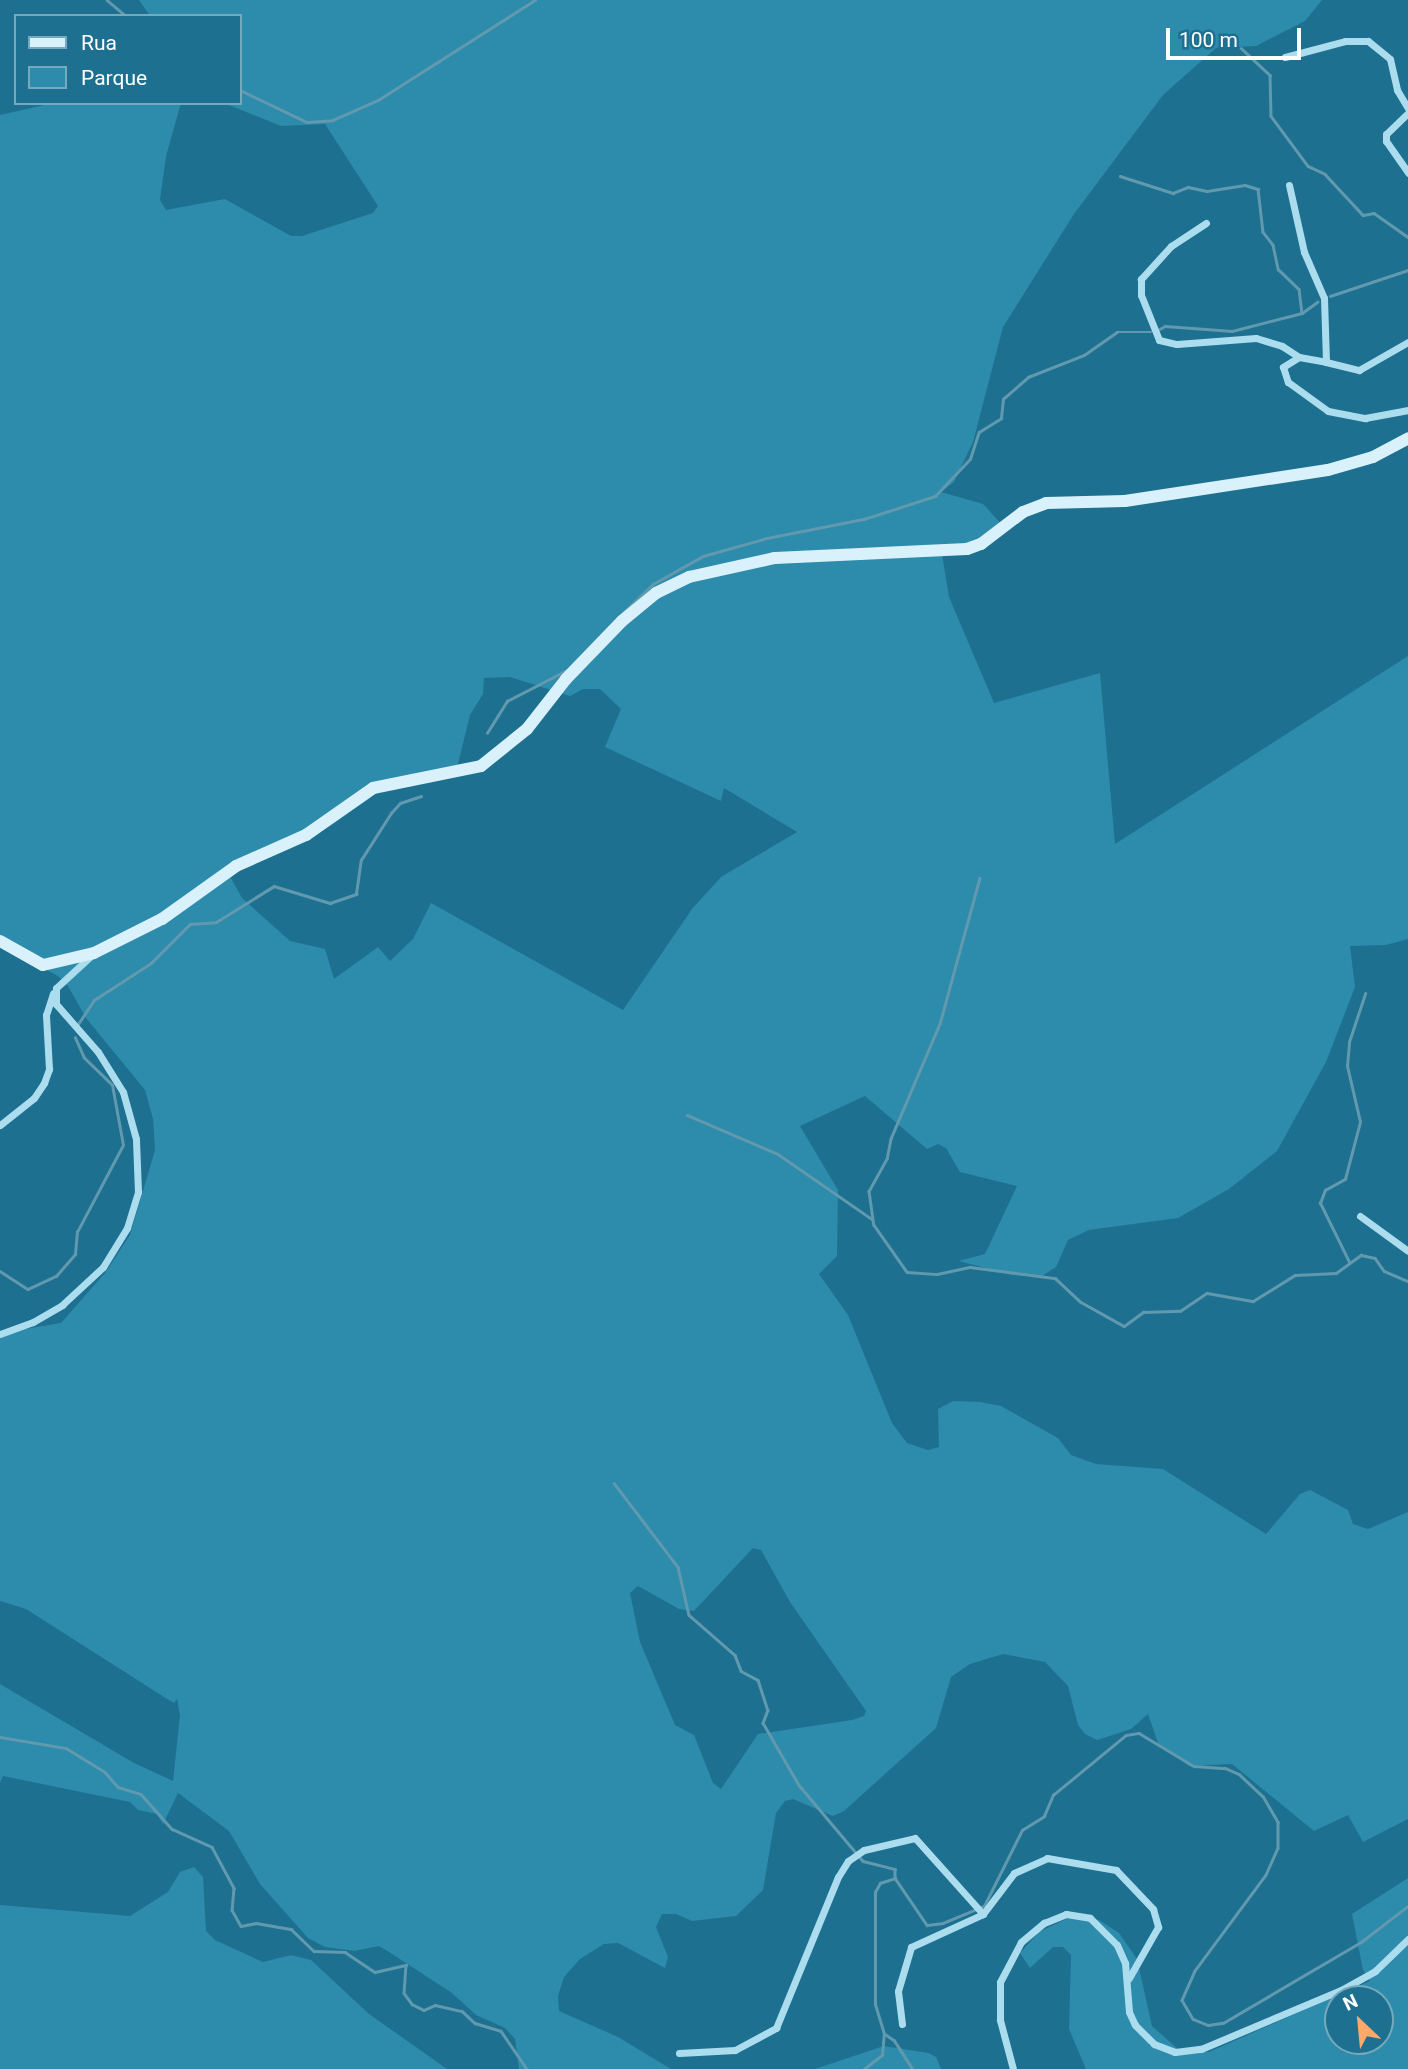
<!DOCTYPE html>
<html>
<head>
<meta charset="utf-8">
<style>
	body { margin:0 }
	#map { position:relative; width:1408px; height:2069px; overflow:hidden; background:#1d7090; font-family:Roboto,sans-serif }
	div>[style] { position:absolute }
	[style*='--x'] { left:calc(var(--x)*1px); top:calc(var(--y)*1px); width:calc(var(--w)*1px); rotate:calc(var(--a)*1deg) }
	.green>* { inset:0; background:#2d8bac }
	.stream>* { height:2.5px; margin:-1.25px; padding:0 1.25px; transform-origin:1.25px; border-radius:1.25px; background:#6199ae }
	.street>* { height:7px; margin:-3.5px; padding:0 3.5px; transform-origin:3.5px; border-radius:3.5px; background:#acddee }
	.secondary>* { height:12px; margin:-6px; padding:0 6px; transform-origin:6px; border-radius:6px; background:#d9f1fa }
	span { translate:-50% -50%; white-space:nowrap; text-align:center; line-height:1.15; -webkit-text-stroke:7px #1d7090; paint-order:stroke }
	.legend { position:absolute; left:14px; top:14px; width:228px; height:91px; box-sizing:border-box; background:#1d7090; border:2px solid #77a9bc; margin:0; padding:9px 12px; list-style:none; font-size:21px; color:#fff }
	.legend li { display:flex; align-items:center; gap:14px; height:35px }
	.legend b { width:35px; border:2px solid #77a9bc }
	.north { position:absolute; left:1324px; top:1985px; width:70px; height:70px; box-sizing:border-box; background:#1d7090; border:2px solid #77a9bc; border-radius:50%; rotate:334deg; font-size:19px; font-weight:700; line-height:28px; text-align:center; color:#fff }
	.north::after { content:''; display:block; margin:auto; width:24px; height:32px; background:#fda96a; clip-path:polygon(50% 0,100% 100%,50% 72%,0 100%) }
	.scale { position:absolute; left:1166px; top:28px; width:135px; height:32px; box-sizing:border-box; border:4px solid #fff; border-top:0; padding-left:9px; font-size:21px; line-height:24px; white-space:nowrap; color:#fff; -webkit-text-stroke:5px #1d7090; paint-order:stroke }
</style>
</head>
<body>
<div id="map">
	<div class="green">
		<i style="clip-path:polygon(evenodd,139px 0,1322px 0,1305px 21px,1256px 46px,1216px 48px,1163px 95px,1074px 214px,1003px 327px,973px 442px,954px 482px,941px 492px,983px 504px,1005px 528px,991px 539px,941px 548px,949px 597px,994px 703px,1100px 673px,1115px 844px,1408px 656px,1408px 939px,1386px 945px,1350px 946px,1355px 987px,1326px 1062px,1277px 1151px,1229px 1189px,1178px 1218px,1089px 1230px,1068px 1240px,1056px 1267px,1042px 1276px,1012px 1275px,959px 1261px,985px 1254px,1017px 1186px,960px 1172px,946px 1148px,938px 1144px,927px 1149px,865px 1096px,800px 1126px,838px 1190px,837px 1256px,819px 1274px,848px 1315px,892px 1423px,907px 1443px,928px 1450px,939px 1447px,938px 1409px,953px 1401px,980px 1402px,1001px 1406px,1058px 1438px,1071px 1455px,1096px 1464px,1163px 1469px,1266px 1534px,1300px 1494px,1310px 1490px,1348px 1510px,1353px 1524px,1368px 1529px,1408px 1512px,1408px 1819px,1363px 1842px,1348px 1815px,1314px 1831px,1232px 1764px,1189px 1766px,1158px 1743px,1148px 1714px,1131px 1729px,1097px 1740px,1085px 1734px,1078px 1725px,1068px 1686px,1045px 1662px,1003px 1654px,970px 1664px,951px 1677px,936px 1728px,844px 1811px,833px 1816px,793px 1799px,785px 1801px,776px 1813px,763px 1890px,736px 1916px,692px 1921px,676px 1914px,662px 1914px,656px 1927px,668px 1957px,665px 1968px,618px 1943px,604px 1944px,580px 1959px,564px 1977px,558px 1996px,559px 2011px,618px 2037px,671px 2069px,519px 2069px,515px 2039px,505px 2028px,476px 2015px,452px 1993px,389px 1952px,379px 1946px,354px 1951px,325px 1947px,308px 1938px,260px 1884px,229px 1831px,178px 1793px,163px 1824px,157px 1814px,138px 1810px,130px 1802px,3px 1776px,0 1783px,0 1684px,134px 1763px,173px 1781px,180px 1715px,177px 1699px,174px 1703px,164px 1697px,26px 1609px,0 1601px,0 1333px,61px 1323px,105px 1273px,130px 1235px,155px 1150px,153px 1119px,145px 1090px,86px 1018px,68px 986px,58px 976px,0 945px,0 115px,53px 103px,181px 103px,166px 156px,160px 200px,166px 210px,225px 199px,291px 236px,302px 236px,373px 213px,378px 206px,325px 124px,281px 126px,224px 103px,240px 103px,240px 16px,150px 16px,139px 0,510px 677px,570px 696px,583px 689px,600px 689px,621px 709px,605px 747px,721px 801px,724px 788px,797px 832px,721px 877px,692px 909px,623px 1010px,431px 903px,413px 939px,390px 961px,378px 947px,334px 979px,325px 949px,290px 941px,242px 898px,227px 871px,330px 826px,390px 784px,457px 768px,470px 715px,483px 694px,484px 678px,510px 677px,139px 0,753px 1548px,761px 1550px,790px 1602px,866px 1711px,864px 1716px,852px 1720px,758px 1734px,721px 1789px,713px 1783px,694px 1735px,675px 1725px,640px 1642px,630px 1593px,638px 1586px,679px 1609px,694px 1611px,753px 1548px)"></i>
		<i style="clip-path:polygon(194px 1867px,203px 1877px,206px 1931px,215px 1940px,263px 1962px,291px 1955px,311px 1960px,369px 2014px,447px 2069px,0 2069px,0 1905px,130px 1916px,168px 1892px,180px 1872px)"></i>
		<i style="clip-path:polygon(evenodd,1408px 1878px,1408px 2069px,1086px 2069px,1069px 2029px,1071px 1955px,1063px 1947px,1053px 1947px,1030px 1968px,1020px 1953px,1039px 1932px,1066px 1919px,1079px 1916px,1099px 1920px,1119px 1933px,1137px 1959px,1152px 2026px,1178px 2049px,1209px 2052px,1370px 1981px,1363px 1970px,1352px 1914px,1408px 1878px,1338px 1999px,1380px 1999px,1380px 2041px,1338px 2041px,1338px 1999px)"></i>
		<i style="clip-path:polygon(884px 2046px,928px 2053px,936px 2057px,941px 2069px,815px 2069px)"></i>
	</div>
	<div class="stream">
		<i style="--x:107;--y:0;--w:25;--a:40"></i>
		<i style="--x:145;--y:16;--w:1;--a:0"></i>
		<i style="--x:1241;--y:48;--w:40;--a:43"></i>
		<i style="--x:1270;--y:75;--w:41;--a:88.6"></i>
		<i style="--x:1271;--y:116;--w:62;--a:53.5"></i>
		<i style="--x:1308;--y:166;--w:19;--a:25"></i>
		<i style="--x:1325;--y:174;--w:56;--a:47.2"></i>
		<i style="--x:1363;--y:215;--w:11;--a:-10"></i>
		<i style="--x:1374;--y:213;--w:42;--a:35.2"></i>
		<i style="--x:240;--y:90;--w:74;--a:25.5"></i>
		<i style="--x:307;--y:122;--w:26;--a:-4"></i>
		<i style="--x:333;--y:120;--w:49;--a:-24"></i>
		<i style="--x:378;--y:100;--w:186;--a:-32.5"></i>
		<i style="--x:1120;--y:176;--w:56;--a:17.8"></i>
		<i style="--x:1173;--y:193;--w:16;--a:-22"></i>
		<i style="--x:1188;--y:187;--w:19;--a:12"></i>
		<i style="--x:1207;--y:191;--w:38;--a:-9"></i>
		<i style="--x:1245;--y:185;--w:14;--a:17"></i>
		<i style="--x:1258;--y:189;--w:43;--a:83.4"></i>
		<i style="--x:1263;--y:232;--w:16;--a:52"></i>
		<i style="--x:1273;--y:245;--w:25;--a:78"></i>
		<i style="--x:1278;--y:269;--w:29;--a:44"></i>
		<i style="--x:1299;--y:289;--w:24;--a:83"></i>
		<i style="--x:1330;--y:296;--w:82;--a:-18.4"></i>
		<i style="--x:1158;--y:330;--w:8;--a:-30"></i>
		<i style="--x:1165;--y:326;--w:67;--a:4.3"></i>
		<i style="--x:1232;--y:331;--w:72;--a:-14.4"></i>
		<i style="--x:1302;--y:313;--w:19;--a:-36"></i>
		<i style="--x:623;--y:613;--w:42;--a:-44"></i>
		<i style="--x:653;--y:584;--w:57;--a:-29.2"></i>
		<i style="--x:703;--y:556;--w:66;--a:-15.7"></i>
		<i style="--x:767;--y:538;--w:99;--a:-11.1"></i>
		<i style="--x:864;--y:519;--w:75;--a:-17.9"></i>
		<i style="--x:935;--y:496;--w:51;--a:-46.6"></i>
		<i style="--x:970;--y:459;--w:28;--a:-72"></i>
		<i style="--x:979;--y:432;--w:26;--a:-32"></i>
		<i style="--x:1001;--y:418;--w:19;--a:-84"></i>
		<i style="--x:1003;--y:399;--w:33;--a:-41"></i>
		<i style="--x:1028;--y:377;--w:60;--a:-21.4"></i>
		<i style="--x:1084;--y:355;--w:40;--a:-34.9"></i>
		<i style="--x:1117;--y:332;--w:34;--a:0"></i>
		<i style="--x:487;--y:733;--w:38;--a:-58"></i>
		<i style="--x:507;--y:701;--w:68;--a:-27.3"></i>
		<i style="--x:980;--y:878;--w:151;--a:105.3"></i>
		<i style="--x:940;--y:1024;--w:125;--a:113.1"></i>
		<i style="--x:891;--y:1139;--w:20;--a:101"></i>
		<i style="--x:887;--y:1159;--w:37;--a:119"></i>
		<i style="--x:869;--y:1191;--w:34;--a:82"></i>
		<i style="--x:874;--y:1225;--w:57;--a:54.9"></i>
		<i style="--x:907;--y:1272;--w:30;--a:4"></i>
		<i style="--x:937;--y:1274;--w:34;--a:-12"></i>
		<i style="--x:970;--y:1267;--w:86;--a:7.4"></i>
		<i style="--x:1055;--y:1278;--w:35;--a:43"></i>
		<i style="--x:1081;--y:1302;--w:49;--a:29.2"></i>
		<i style="--x:1124;--y:1326;--w:24;--a:-36"></i>
		<i style="--x:1143;--y:1312;--w:37;--a:-2"></i>
		<i style="--x:1180;--y:1311;--w:32;--a:-34"></i>
		<i style="--x:1207;--y:1293;--w:47;--a:9.9"></i>
		<i style="--x:1253;--y:1301;--w:49;--a:-31.8"></i>
		<i style="--x:1295;--y:1275;--w:41;--a:-2.8"></i>
		<i style="--x:1336;--y:1273;--w:31;--a:-36"></i>
		<i style="--x:1361;--y:1255;--w:14;--a:12"></i>
		<i style="--x:1375;--y:1258;--w:16;--a:55"></i>
		<i style="--x:1384;--y:1271;--w:26;--a:23"></i>
		<i style="--x:78;--y:1024;--w:29;--a:-56"></i>
		<i style="--x:94;--y:1000;--w:68;--a:-33"></i>
		<i style="--x:151;--y:963;--w:55;--a:-45"></i>
		<i style="--x:190;--y:924;--w:26;--a:-4"></i>
		<i style="--x:216;--y:922;--w:68;--a:-31.8"></i>
		<i style="--x:274;--y:886;--w:59;--a:16.9"></i>
		<i style="--x:330;--y:903;--w:28;--a:-19"></i>
		<i style="--x:356;--y:894;--w:34;--a:-82"></i>
		<i style="--x:361;--y:860;--w:56;--a:-57.4"></i>
		<i style="--x:391;--y:813;--w:13;--a:-48"></i>
		<i style="--x:400;--y:803;--w:22;--a:-18"></i>
		<i style="--x:687;--y:1115;--w:99;--a:23.2"></i>
		<i style="--x:778;--y:1154;--w:114;--a:34.7"></i>
		<i style="--x:1349;--y:1262;--w:66;--a:-116.2"></i>
		<i style="--x:1320;--y:1203;--w:14;--a:-69"></i>
		<i style="--x:1325;--y:1190;--w:23;--a:-29"></i>
		<i style="--x:1345;--y:1179;--w:59;--a:-75.3"></i>
		<i style="--x:1360;--y:1122;--w:57;--a:-103.1"></i>
		<i style="--x:1347;--y:1066;--w:24;--a:-85"></i>
		<i style="--x:1349;--y:1042;--w:51;--a:-71.6"></i>
		<i style="--x:0;--y:1271;--w:33;--a:33"></i>
		<i style="--x:28;--y:1289;--w:31;--a:-25"></i>
		<i style="--x:56;--y:1276;--w:29;--a:-49"></i>
		<i style="--x:75;--y:1254;--w:22;--a:-85"></i>
		<i style="--x:77;--y:1232;--w:98;--a:-62.1"></i>
		<i style="--x:123;--y:1145;--w:61;--a:-100.4"></i>
		<i style="--x:112;--y:1085;--w:39;--a:-136"></i>
		<i style="--x:84;--y:1058;--w:22;--a:-114"></i>
		<i style="--x:614;--y:1483;--w:106;--a:52.7"></i>
		<i style="--x:678;--y:1567;--w:49;--a:77.1"></i>
		<i style="--x:689;--y:1615;--w:61;--a:41"></i>
		<i style="--x:735;--y:1655;--w:17;--a:69"></i>
		<i style="--x:741;--y:1671;--w:19;--a:28"></i>
		<i style="--x:758;--y:1680;--w:32;--a:72"></i>
		<i style="--x:768;--y:1710;--w:14;--a:111"></i>
		<i style="--x:763;--y:1723;--w:72;--a:59.9"></i>
		<i style="--x:799;--y:1785;--w:99;--a:49.9"></i>
		<i style="--x:863;--y:1861;--w:33;--a:14"></i>
		<i style="--x:895;--y:1869;--w:9;--a:90"></i>
		<i style="--x:895;--y:1878;--w:57;--a:55.8"></i>
		<i style="--x:927;--y:1925;--w:16;--a:-7"></i>
		<i style="--x:943;--y:1923;--w:44;--a:-22.5"></i>
		<i style="--x:984;--y:1906;--w:85;--a:-63.4"></i>
		<i style="--x:1022;--y:1830;--w:26;--a:-32"></i>
		<i style="--x:1044;--y:1816;--w:23;--a:-67"></i>
		<i style="--x:1053;--y:1795;--w:94;--a:-39.4"></i>
		<i style="--x:1126;--y:1735;--w:13;--a:-9"></i>
		<i style="--x:1139;--y:1733;--w:64;--a:31"></i>
		<i style="--x:1194;--y:1766;--w:31;--a:4"></i>
		<i style="--x:1225;--y:1768;--w:15;--a:23"></i>
		<i style="--x:1239;--y:1774;--w:33;--a:43"></i>
		<i style="--x:1263;--y:1796;--w:30;--a:60"></i>
		<i style="--x:1278;--y:1822;--w:26;--a:90"></i>
		<i style="--x:1278;--y:1848;--w:30;--a:114"></i>
		<i style="--x:1266;--y:1875;--w:119;--a:126.5"></i>
		<i style="--x:1195;--y:1971;--w:32;--a:114"></i>
		<i style="--x:1182;--y:2000;--w:22;--a:60"></i>
		<i style="--x:1193;--y:2019;--w:16;--a:22"></i>
		<i style="--x:1208;--y:2025;--w:15;--a:-8"></i>
		<i style="--x:1223;--y:2023;--w:160;--a:-30.4"></i>
		<i style="--x:1361;--y:1942;--w:59;--a:-37.5"></i>
		<i style="--x:0;--y:1737;--w:67;--a:9.5"></i>
		<i style="--x:66;--y:1748;--w:46;--a:31.6"></i>
		<i style="--x:105;--y:1772;--w:20;--a:49"></i>
		<i style="--x:118;--y:1787;--w:24;--a:17"></i>
		<i style="--x:141;--y:1794;--w:47;--a:48.5"></i>
		<i style="--x:172;--y:1829;--w:44;--a:24.2"></i>
		<i style="--x:212;--y:1847;--w:47;--a:61.8"></i>
		<i style="--x:234;--y:1888;--w:22;--a:95"></i>
		<i style="--x:232;--y:1910;--w:18;--a:61"></i>
		<i style="--x:241;--y:1926;--w:15;--a:-11"></i>
		<i style="--x:256;--y:1923;--w:36;--a:10"></i>
		<i style="--x:291;--y:1929;--w:32;--a:44"></i>
		<i style="--x:314;--y:1951;--w:31;--a:2"></i>
		<i style="--x:345;--y:1952;--w:36;--a:34"></i>
		<i style="--x:375;--y:1972;--w:32;--a:-13"></i>
		<i style="--x:406;--y:1965;--w:28;--a:94"></i>
		<i style="--x:404;--y:1993;--w:14;--a:54"></i>
		<i style="--x:412;--y:2004;--w:13;--a:27"></i>
		<i style="--x:424;--y:2010;--w:12;--a:-24"></i>
		<i style="--x:435;--y:2005;--w:28;--a:13"></i>
		<i style="--x:462;--y:2011;--w:18;--a:43"></i>
		<i style="--x:475;--y:2023;--w:27;--a:17"></i>
		<i style="--x:501;--y:2031;--w:46;--a:55.6"></i>
		<i style="--x:885;--y:2034;--w:11;--a:34"></i>
		<i style="--x:894;--y:2040;--w:35;--a:57"></i>
		<i style="--x:864;--y:2069;--w:23;--a:-38"></i>
		<i style="--x:882;--y:2055;--w:21;--a:-85"></i>
		<i style="--x:884;--y:2034;--w:31;--a:-107"></i>
		<i style="--x:875;--y:2004;--w:112;--a:-90"></i>
		<i style="--x:875;--y:1892;--w:10;--a:-61"></i>
		<i style="--x:880;--y:1883;--w:16;--a:-18"></i>
	</div>
	<div class="street">
		<i style="--x:1285;--y:57;--w:62;--a:-14.9"></i>
		<i style="--x:1345;--y:41;--w:23;--a:0"></i>
		<i style="--x:1368;--y:41;--w:28;--a:39"></i>
		<i style="--x:1390;--y:59;--w:32;--a:77"></i>
		<i style="--x:1397;--y:90;--w:21;--a:59"></i>
		<i style="--x:1408;--y:113;--w:30;--a:136"></i>
		<i style="--x:1386;--y:134;--w:7;--a:90"></i>
		<i style="--x:1386;--y:141;--w:39;--a:55"></i>
		<i style="--x:1289;--y:185;--w:69;--a:77.4"></i>
		<i style="--x:1304;--y:252;--w:50;--a:66.5"></i>
		<i style="--x:1324;--y:298;--w:64;--a:88.2"></i>
		<i style="--x:1326;--y:362;--w:34;--a:14"></i>
		<i style="--x:1359;--y:370;--w:56;--a:-29.7"></i>
		<i style="--x:1206;--y:223;--w:42;--a:146.7"></i>
		<i style="--x:1171;--y:246;--w:45;--a:132.3"></i>
		<i style="--x:1141;--y:279;--w:16;--a:90"></i>
		<i style="--x:1141;--y:295;--w:48;--a:68.2"></i>
		<i style="--x:1159;--y:340;--w:18;--a:13"></i>
		<i style="--x:1177;--y:344;--w:79;--a:-4.3"></i>
		<i style="--x:1256;--y:338;--w:27;--a:17"></i>
		<i style="--x:1282;--y:346;--w:20;--a:33"></i>
		<i style="--x:1299;--y:357;--w:19;--a:148"></i>
		<i style="--x:1283;--y:367;--w:16;--a:72"></i>
		<i style="--x:1288;--y:382;--w:49;--a:35.9"></i>
		<i style="--x:1328;--y:411;--w:38;--a:11"></i>
		<i style="--x:1365;--y:418;--w:44;--a:-10.5"></i>
		<i style="--x:1299;--y:357;--w:27;--a:10"></i>
		<i style="--x:0;--y:1125;--w:43;--a:-38.5"></i>
		<i style="--x:34;--y:1098;--w:18;--a:-56"></i>
		<i style="--x:44;--y:1083;--w:15;--a:-70"></i>
		<i style="--x:49;--y:1069;--w:54;--a:-93.2"></i>
		<i style="--x:46;--y:1015;--w:23;--a:-72"></i>
		<i style="--x:1360;--y:1216;--w:59;--a:36.1"></i>
		<i style="--x:0;--y:1334;--w:35;--a:-20"></i>
		<i style="--x:33;--y:1322;--w:34;--a:-30"></i>
		<i style="--x:62;--y:1305;--w:56;--a:-42.8"></i>
		<i style="--x:103;--y:1267;--w:46;--a:-58.4"></i>
		<i style="--x:127;--y:1228;--w:38;--a:-73"></i>
		<i style="--x:138;--y:1192;--w:53;--a:-92.2"></i>
		<i style="--x:136;--y:1139;--w:49;--a:-105.5"></i>
		<i style="--x:123;--y:1092;--w:47;--a:-122"></i>
		<i style="--x:98;--y:1052;--w:64;--a:-131.2"></i>
		<i style="--x:56;--y:1004;--w:16;--a:-90"></i>
		<i style="--x:56;--y:988;--w:50;--a:-42.6"></i>
		<i style="--x:902;--y:2024;--w:33;--a:-97"></i>
		<i style="--x:898;--y:1991;--w:46;--a:-73.5"></i>
		<i style="--x:911;--y:1947;--w:79;--a:-24.6"></i>
		<i style="--x:983;--y:1914;--w:51;--a:-52.9"></i>
		<i style="--x:1014;--y:1873;--w:36;--a:-24"></i>
		<i style="--x:1047;--y:1858;--w:70;--a:9.9"></i>
		<i style="--x:1116;--y:1870;--w:54;--a:46.5"></i>
		<i style="--x:1153;--y:1909;--w:19;--a:74"></i>
		<i style="--x:1158;--y:1927;--w:59;--a:119.6"></i>
		<i style="--x:679;--y:2053;--w:56;--a:-3.1"></i>
		<i style="--x:735;--y:2050;--w:47;--a:-28.2"></i>
		<i style="--x:776;--y:2028;--w:163;--a:-67.7"></i>
		<i style="--x:838;--y:1877;--w:19;--a:-58"></i>
		<i style="--x:848;--y:1861;--w:19;--a:-35"></i>
		<i style="--x:864;--y:1850;--w:52;--a:-13.2"></i>
		<i style="--x:915;--y:1838;--w:102;--a:48.2"></i>
		<i style="--x:1013;--y:2069;--w:51;--a:-104.9"></i>
		<i style="--x:1000;--y:2020;--w:38;--a:-90"></i>
		<i style="--x:1000;--y:1982;--w:45;--a:-62.3"></i>
		<i style="--x:1021;--y:1942;--w:30;--a:-40"></i>
		<i style="--x:1044;--y:1923;--w:24;--a:-22"></i>
		<i style="--x:1066;--y:1914;--w:24;--a:9"></i>
		<i style="--x:1090;--y:1918;--w:38;--a:45"></i>
		<i style="--x:1117;--y:1945;--w:20;--a:66"></i>
		<i style="--x:1125;--y:1963;--w:49;--a:85.3"></i>
		<i style="--x:1129;--y:2012;--w:14;--a:65"></i>
		<i style="--x:1135;--y:2025;--w:27;--a:45"></i>
		<i style="--x:1154;--y:2044;--w:22;--a:21"></i>
		<i style="--x:1175;--y:2052;--w:26;--a:-7"></i>
		<i style="--x:1201;--y:2049;--w:152;--a:-22.9"></i>
		<i style="--x:1341;--y:1990;--w:39;--a:-29"></i>
		<i style="--x:1375;--y:1971;--w:46;--a:-44.1"></i>
	</div>
	<div class="secondary">
		<i style="--x:0;--y:941;--w:49;--a:29.2"></i>
		<i style="--x:43;--y:965;--w:52;--a:-13.2"></i>
		<i style="--x:94;--y:953;--w:76;--a:-26.6"></i>
		<i style="--x:162;--y:919;--w:91;--a:-35.6"></i>
		<i style="--x:236;--y:866;--w:77;--a:-23.9"></i>
		<i style="--x:306;--y:835;--w:82;--a:-35"></i>
		<i style="--x:373;--y:788;--w:110;--a:-11.5"></i>
		<i style="--x:481;--y:766;--w:59;--a:-38.8"></i>
		<i style="--x:527;--y:729;--w:63;--a:-52"></i>
		<i style="--x:566;--y:679;--w:81;--a:-46"></i>
		<i style="--x:622;--y:621;--w:44;--a:-39.5"></i>
		<i style="--x:656;--y:593;--w:37;--a:-26"></i>
		<i style="--x:689;--y:577;--w:88;--a:-12.5"></i>
		<i style="--x:775;--y:558;--w:192;--a:-2.7"></i>
		<i style="--x:967;--y:549;--w:15;--a:-20"></i>
		<i style="--x:981;--y:544;--w:53;--a:-37.3"></i>
		<i style="--x:1023;--y:512;--w:25;--a:-21"></i>
		<i style="--x:1046;--y:503;--w:79;--a:-1.5"></i>
		<i style="--x:1125;--y:501;--w:205;--a:-8.7"></i>
		<i style="--x:1328;--y:470;--w:47;--a:-16.1"></i>
		<i style="--x:1373;--y:457;--w:40;--a:-28"></i>
	</div>
	<ul class="legend">
	<li><b style="height:9px;background:#d9f1fa"></b>Rua</li>
	<li><b style="height:19px;background:#2d8bac"></b>Parque</li>
	</ul>
	<div class="north">N</div>
	<div class="scale">100 m</div>
</div>
</body>
</html>
